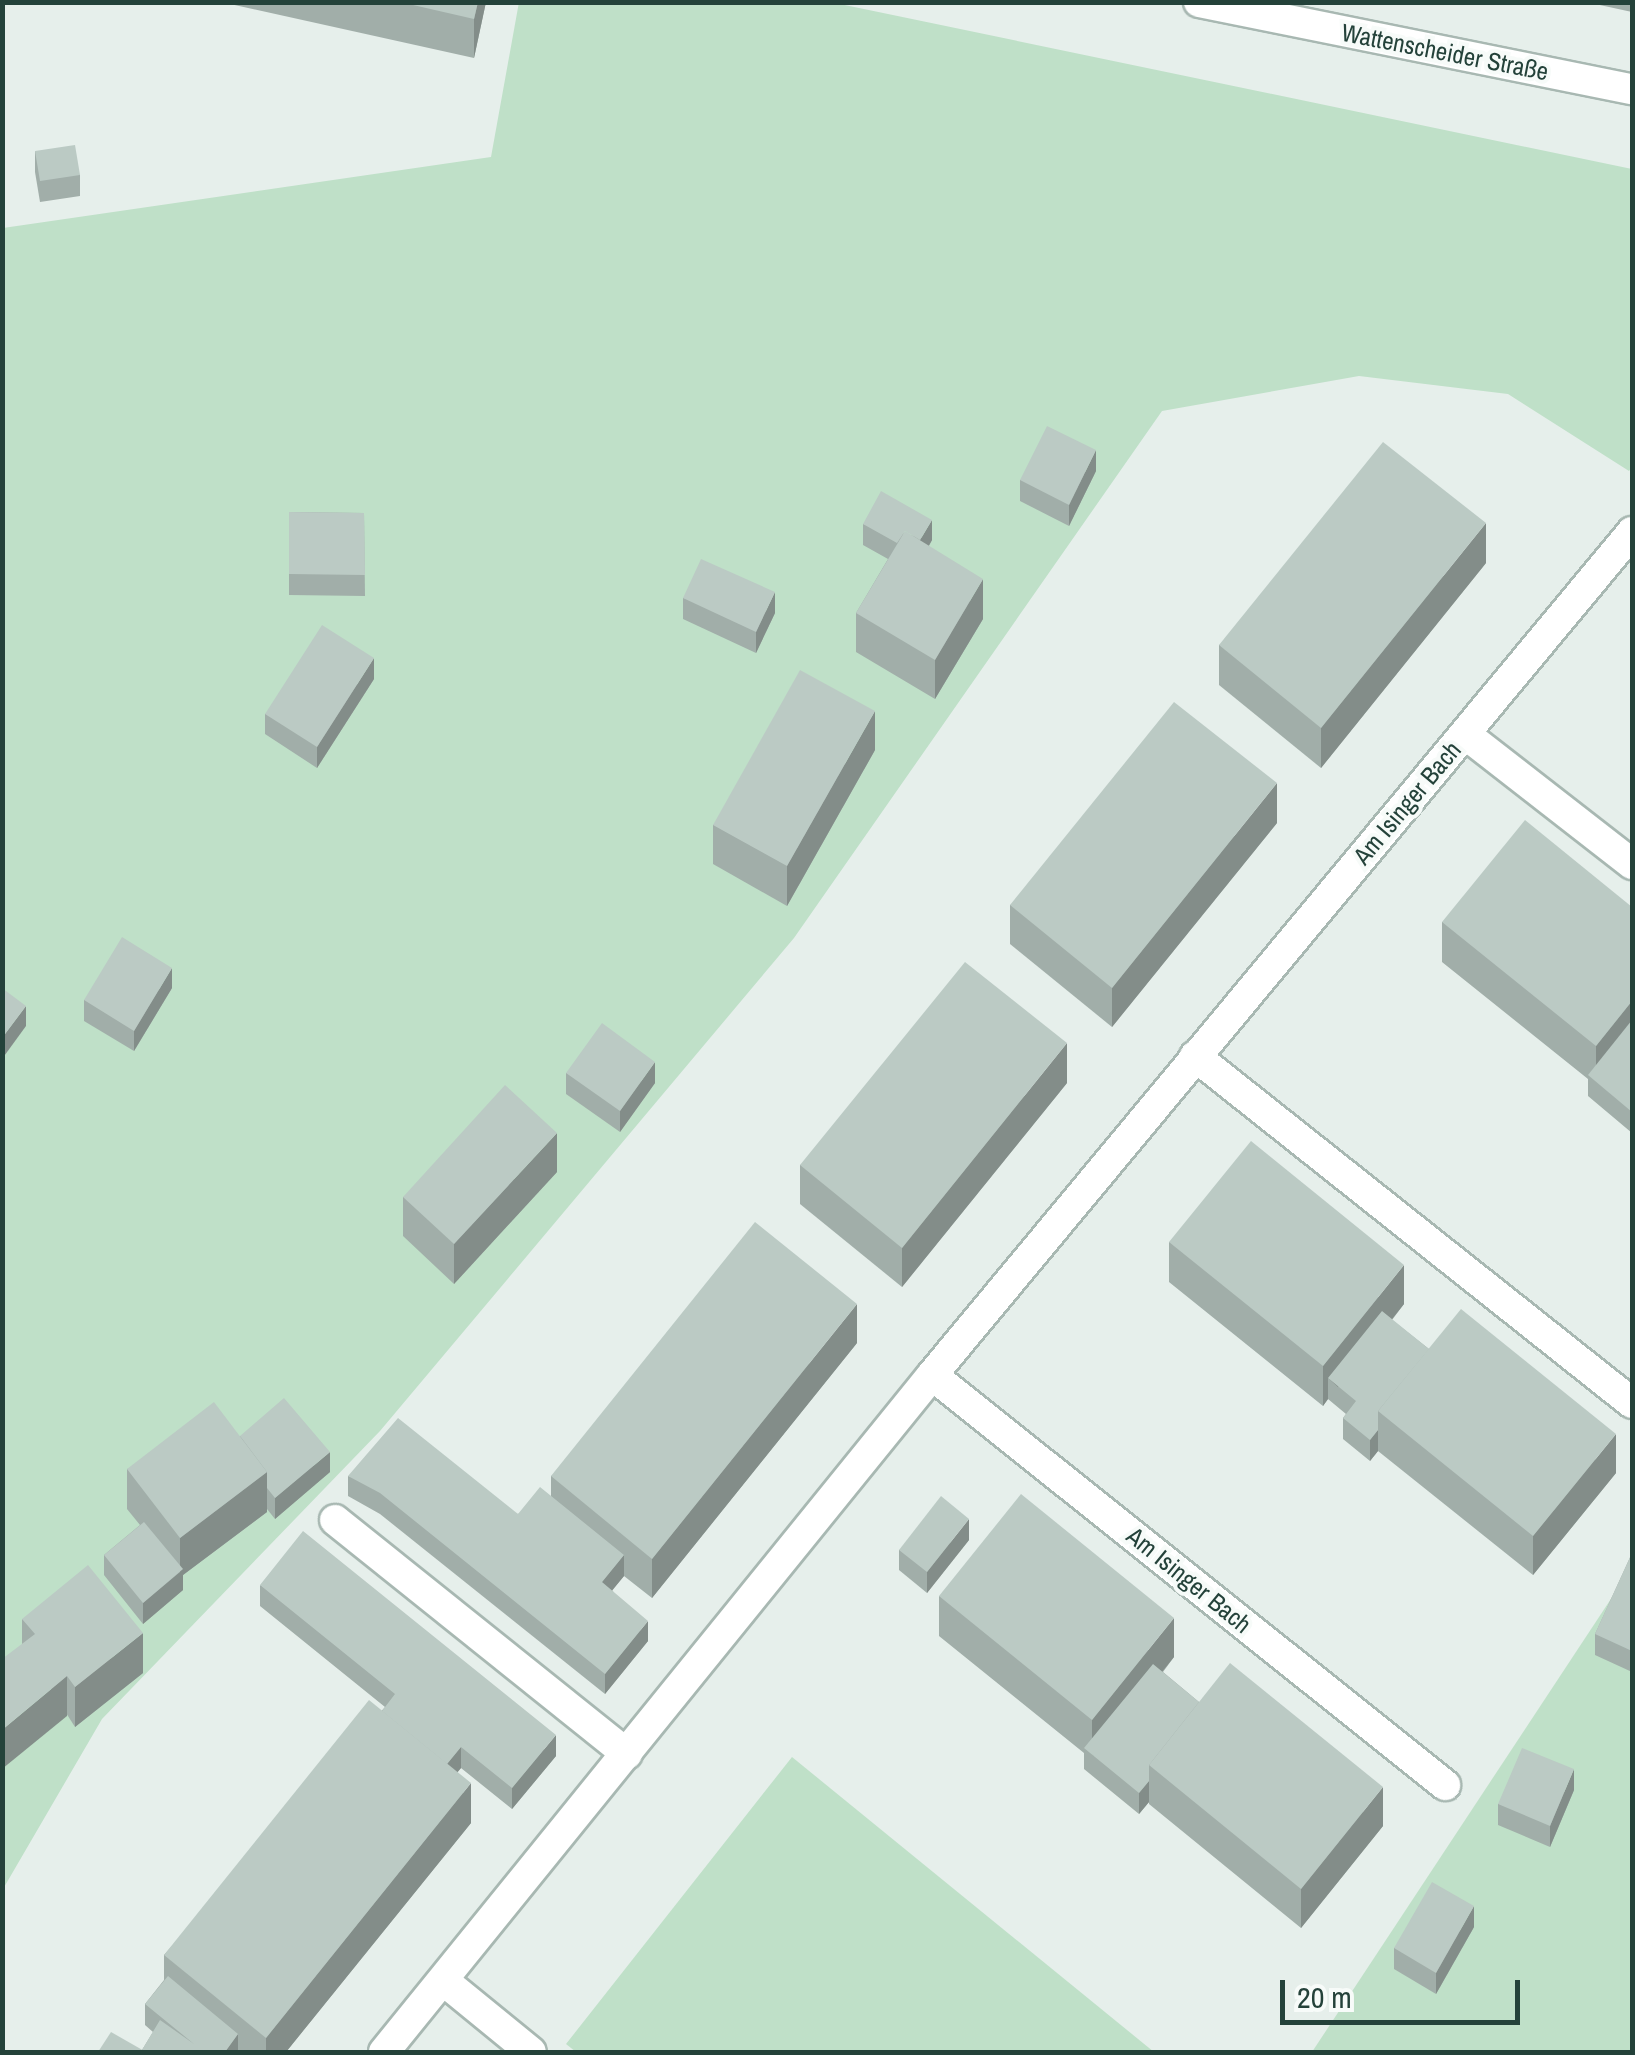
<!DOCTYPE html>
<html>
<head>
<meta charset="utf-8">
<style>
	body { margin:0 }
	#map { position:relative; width:1635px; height:2055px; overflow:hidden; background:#e6efeb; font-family:"Archivo Narrow",sans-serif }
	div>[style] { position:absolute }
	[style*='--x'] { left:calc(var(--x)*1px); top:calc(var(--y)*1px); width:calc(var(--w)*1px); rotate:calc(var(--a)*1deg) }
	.green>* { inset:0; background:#bfe0c8 }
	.roads { filter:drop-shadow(2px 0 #a8b8b2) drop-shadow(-2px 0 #a8b8b2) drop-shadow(0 2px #a8b8b2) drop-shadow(0 -2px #a8b8b2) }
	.street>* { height:30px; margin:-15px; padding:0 15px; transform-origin:15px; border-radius:15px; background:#fff }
	.secondary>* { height:30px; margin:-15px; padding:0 15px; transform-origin:15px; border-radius:15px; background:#fff }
	.wall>* { inset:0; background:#a1aea9 }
	.shaded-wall>* { inset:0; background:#838d89 }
	.building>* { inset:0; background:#bbcac4 }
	span { translate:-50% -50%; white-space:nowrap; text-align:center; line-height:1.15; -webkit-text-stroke:8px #f7fbf9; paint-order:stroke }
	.street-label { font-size:25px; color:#24423a }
	.frame { position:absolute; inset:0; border:5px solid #24423a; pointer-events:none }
	.scale { position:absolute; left:1280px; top:1980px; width:240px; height:45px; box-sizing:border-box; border:5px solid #24423a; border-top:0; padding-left:12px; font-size:30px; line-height:35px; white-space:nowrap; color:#24423a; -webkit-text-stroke:8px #f7fbf9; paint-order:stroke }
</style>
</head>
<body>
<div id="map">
	<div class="green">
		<i style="clip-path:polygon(519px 2px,835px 3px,1632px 169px,1632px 467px,1629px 471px,1508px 394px,1359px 376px,1162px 411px,794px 938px,380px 1431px,102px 1719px,3px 1889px,3px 228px,491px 157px)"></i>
		<i style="clip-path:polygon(1632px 1567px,1632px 2052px,1312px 2052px)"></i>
		<i style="clip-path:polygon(792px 1757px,1154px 2052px,576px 2052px,566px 2044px)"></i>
	</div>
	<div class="roads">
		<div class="street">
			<i style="--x:1465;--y:734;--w:212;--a:37.9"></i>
			<i style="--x:1195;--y:1056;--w:558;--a:38.45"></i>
			<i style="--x:932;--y:1375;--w:657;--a:38.63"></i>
			<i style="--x:335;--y:1520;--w:374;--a:38.7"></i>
			<i style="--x:444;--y:1981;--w:112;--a:39.2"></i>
			<i style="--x:384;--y:2052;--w:871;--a:-51.01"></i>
			<i style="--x:932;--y:1375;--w:1096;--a:-50.29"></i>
		</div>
		<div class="secondary">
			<i style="--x:1199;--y:2;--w:442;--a:11.4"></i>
		</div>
	</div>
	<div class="wall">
		<i style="clip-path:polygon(221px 2px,486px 2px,474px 58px)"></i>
		<i style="clip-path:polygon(1586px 2px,1632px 2px,1632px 12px)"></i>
		<i style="clip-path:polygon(35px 151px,80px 175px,80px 196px,40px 202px,35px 172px)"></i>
		<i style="clip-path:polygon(1096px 471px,1069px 526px,1020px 501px,1020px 480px)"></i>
		<i style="clip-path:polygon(289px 512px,364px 513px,365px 596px,289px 595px)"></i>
		<i style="clip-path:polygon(863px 524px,932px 540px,929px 546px,983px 619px,935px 699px,856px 652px,856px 613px,888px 559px,863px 545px)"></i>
		<i style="clip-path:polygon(1486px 563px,1321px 768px,1219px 685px,1219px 645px)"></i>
		<i style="clip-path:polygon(683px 598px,775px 613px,756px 653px,683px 619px)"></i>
		<i style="clip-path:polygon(374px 679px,317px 768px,265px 734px,265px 714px)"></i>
		<i style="clip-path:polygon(875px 750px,787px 906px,713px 864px,713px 825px)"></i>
		<i style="clip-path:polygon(1277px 823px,1112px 1027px,1010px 944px,1010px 905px)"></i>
		<i style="clip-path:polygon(1632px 907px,1632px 1133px,1588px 1096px,1588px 1079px,1442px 962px,1442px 922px)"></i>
		<i style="clip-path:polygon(172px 988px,134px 1051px,84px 1021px,84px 1000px)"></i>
		<i style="clip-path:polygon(566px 1073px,655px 1083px,620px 1132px,566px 1094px)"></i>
		<i style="clip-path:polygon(1067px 1083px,902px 1287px,800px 1204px,800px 1165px)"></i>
		<i style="clip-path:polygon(557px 1172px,454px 1284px,403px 1236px,403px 1197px)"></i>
		<i style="clip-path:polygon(1169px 1242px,1404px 1304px,1392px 1320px,1429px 1349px,1616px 1473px,1533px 1575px,1378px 1451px,1370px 1461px,1343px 1439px,1343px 1418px,1346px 1414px,1328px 1399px,1323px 1406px,1169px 1282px)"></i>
		<i style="clip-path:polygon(857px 1343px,652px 1598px,624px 1576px,612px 1590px,648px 1641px,605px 1694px,380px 1514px,348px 1496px,348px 1476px,518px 1514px,551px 1496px,551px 1476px)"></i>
		<i style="clip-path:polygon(240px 1436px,330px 1472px,275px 1519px,267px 1509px,267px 1512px,183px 1575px,183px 1590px,143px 1624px,104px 1575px,104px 1555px,140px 1525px,127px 1509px,127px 1469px)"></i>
		<i style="clip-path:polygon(969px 1540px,927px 1593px,899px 1570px,899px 1550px)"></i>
		<i style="clip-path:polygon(1632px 1553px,1632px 1672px,1595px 1655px,1595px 1634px)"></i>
		<i style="clip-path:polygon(260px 1585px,556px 1756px,512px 1809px,461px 1768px,457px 1772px,471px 1823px,286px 2052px,98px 2052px,142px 2050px,153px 2032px,145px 2025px,145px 2004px,164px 1980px,164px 1955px,385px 1707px,260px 1606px)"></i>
		<i style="clip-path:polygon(939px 1596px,1174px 1657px,1163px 1672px,1199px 1702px,1383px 1826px,1301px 1928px,1149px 1804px,1149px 1802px,1139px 1814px,1084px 1769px,1084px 1753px,939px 1636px)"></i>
		<i style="clip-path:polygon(22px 1619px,143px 1673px,75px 1727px,22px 1644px)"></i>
		<i style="clip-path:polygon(1574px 1790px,1550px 1847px,1498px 1825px,1498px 1804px)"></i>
		<i style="clip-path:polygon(1474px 1927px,1436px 1994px,1394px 1969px,1394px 1948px)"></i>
	</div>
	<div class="shaded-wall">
		<i style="clip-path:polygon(478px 2px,486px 2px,474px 58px,474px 19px)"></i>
		<i style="clip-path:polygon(1096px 450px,1096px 471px,1069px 526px,1069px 505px)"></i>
		<i style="clip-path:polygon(932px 520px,932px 540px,913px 573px,913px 552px)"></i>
		<i style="clip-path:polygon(1486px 523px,1486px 563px,1321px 768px,1321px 728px)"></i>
		<i style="clip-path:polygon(983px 579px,983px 619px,935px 699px,935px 660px)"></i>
		<i style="clip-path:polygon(775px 592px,775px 613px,756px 653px,756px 632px)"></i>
		<i style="clip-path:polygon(374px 658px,374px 679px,317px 768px,317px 747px)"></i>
		<i style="clip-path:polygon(875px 711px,875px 750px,787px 906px,787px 866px)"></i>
		<i style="clip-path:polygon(1277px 783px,1277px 823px,1112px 1027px,1112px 988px)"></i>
		<i style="clip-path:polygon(172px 968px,172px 988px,134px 1051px,134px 1031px)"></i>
		<i style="clip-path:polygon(1632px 1001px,1632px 1040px,1596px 1082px,1596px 1046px)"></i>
		<i style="clip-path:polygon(26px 1006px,26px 1026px,2px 1059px,2px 1038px)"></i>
		<i style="clip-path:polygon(1067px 1043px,1067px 1083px,902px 1287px,902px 1248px)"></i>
		<i style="clip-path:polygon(655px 1062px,655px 1083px,620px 1132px,620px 1111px)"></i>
		<i style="clip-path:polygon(557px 1133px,557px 1172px,454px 1284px,454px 1244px)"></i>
		<i style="clip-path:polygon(1404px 1265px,1404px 1304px,1338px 1387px,1328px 1378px,1328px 1399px,1323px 1406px,1323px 1366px)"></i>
		<i style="clip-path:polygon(857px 1304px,857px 1343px,652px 1598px,652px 1559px)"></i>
		<i style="clip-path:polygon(1378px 1430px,1378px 1451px,1370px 1461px,1370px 1440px)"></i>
		<i style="clip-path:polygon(1616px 1434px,1616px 1473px,1533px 1575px,1533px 1536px)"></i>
		<i style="clip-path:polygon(330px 1452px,330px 1472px,275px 1519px,275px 1498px)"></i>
		<i style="clip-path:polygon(267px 1472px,267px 1512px,183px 1575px,183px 1590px,143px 1624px,143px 1603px,180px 1572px,180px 1538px)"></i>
		<i style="clip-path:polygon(969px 1519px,969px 1540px,927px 1593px,927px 1572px)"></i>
		<i style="clip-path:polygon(624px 1555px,624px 1576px,602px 1603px,602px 1582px)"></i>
		<i style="clip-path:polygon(1174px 1618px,1174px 1657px,1094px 1756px,1092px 1754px,1092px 1720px)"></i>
		<i style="clip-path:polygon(648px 1621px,648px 1641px,605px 1694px,605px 1674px)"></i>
		<i style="clip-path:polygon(143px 1633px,143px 1673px,75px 1727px,75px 1687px)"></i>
		<i style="clip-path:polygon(67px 1676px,67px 1716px,2px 1769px,2px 1730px)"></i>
		<i style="clip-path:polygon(556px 1735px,556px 1756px,512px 1809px,512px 1788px)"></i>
		<i style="clip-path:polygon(461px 1747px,461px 1768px,438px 1796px,438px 1775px)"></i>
		<i style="clip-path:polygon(1574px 1769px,1574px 1790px,1550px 1847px,1550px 1826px)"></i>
		<i style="clip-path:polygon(1149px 1781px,1149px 1802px,1139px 1814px,1139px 1793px)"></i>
		<i style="clip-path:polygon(471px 1783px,471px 1823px,286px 2052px,266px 2052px,266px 2038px)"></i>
		<i style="clip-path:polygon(1383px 1787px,1383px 1826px,1301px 1928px,1301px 1889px)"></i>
		<i style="clip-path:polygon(1474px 1906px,1474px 1927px,1436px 1994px,1436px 1973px)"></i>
		<i style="clip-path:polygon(238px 2034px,238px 2052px,225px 2052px)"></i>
	</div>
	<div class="building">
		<i style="clip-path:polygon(400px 2px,478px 2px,474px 19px)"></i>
		<i style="clip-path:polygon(75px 145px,80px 175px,40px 181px,35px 151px)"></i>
		<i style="clip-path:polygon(1047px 426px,1096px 450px,1069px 505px,1020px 480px)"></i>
		<i style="clip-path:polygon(1383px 442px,1486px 523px,1321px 728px,1219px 645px)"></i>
		<i style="clip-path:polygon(881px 491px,932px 520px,920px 540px,905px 531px,897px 543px,863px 524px)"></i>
		<i style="clip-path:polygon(289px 512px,364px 513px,365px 575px,289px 574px)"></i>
		<i style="clip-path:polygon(905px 531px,983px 579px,935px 660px,856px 613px)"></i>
		<i style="clip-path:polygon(701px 559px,775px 592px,756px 632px,683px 598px)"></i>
		<i style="clip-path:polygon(322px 625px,374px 658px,317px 747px,265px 714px)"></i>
		<i style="clip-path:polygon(800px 670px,875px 711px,787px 866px,713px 825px)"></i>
		<i style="clip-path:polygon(1174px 702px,1277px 783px,1112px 988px,1010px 905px)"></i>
		<i style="clip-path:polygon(1525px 820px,1632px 907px,1632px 1001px,1596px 1046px,1442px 922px)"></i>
		<i style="clip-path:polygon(122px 937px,172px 968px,134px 1031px,84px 1000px)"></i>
		<i style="clip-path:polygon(965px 962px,1067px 1043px,902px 1248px,800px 1165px)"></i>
		<i style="clip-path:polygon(2px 988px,26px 1006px,2px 1038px)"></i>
		<i style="clip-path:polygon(1632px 1020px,1632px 1112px,1588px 1075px)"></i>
		<i style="clip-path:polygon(602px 1023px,655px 1062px,620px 1111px,566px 1073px)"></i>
		<i style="clip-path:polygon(505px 1085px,557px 1133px,454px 1244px,403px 1197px)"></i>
		<i style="clip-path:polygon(1251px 1141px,1404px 1265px,1323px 1366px,1169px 1242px)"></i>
		<i style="clip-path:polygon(755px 1222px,857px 1304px,652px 1559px,551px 1476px)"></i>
		<i style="clip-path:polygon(1461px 1309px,1616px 1434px,1533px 1536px,1378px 1411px)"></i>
		<i style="clip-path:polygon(1382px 1311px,1429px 1349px,1378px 1411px,1378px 1430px,1370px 1440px,1343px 1418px,1356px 1401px,1328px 1378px)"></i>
		<i style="clip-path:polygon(284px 1398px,330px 1452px,275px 1498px,267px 1488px,267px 1472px,240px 1436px)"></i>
		<i style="clip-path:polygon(214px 1402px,267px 1472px,180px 1538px,127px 1469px)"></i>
		<i style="clip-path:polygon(398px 1418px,518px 1514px,540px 1487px,624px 1555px,602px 1582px,648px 1621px,605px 1674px,380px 1493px,348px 1476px)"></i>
		<i style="clip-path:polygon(1021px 1494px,1174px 1618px,1092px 1720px,939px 1596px)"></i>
		<i style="clip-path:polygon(941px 1496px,969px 1519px,927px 1572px,899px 1550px)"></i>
		<i style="clip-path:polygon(144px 1522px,183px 1569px,143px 1603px,104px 1555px)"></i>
		<i style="clip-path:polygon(303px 1531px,556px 1735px,512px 1788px,461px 1747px,447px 1764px,382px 1711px,395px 1694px,260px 1585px)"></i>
		<i style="clip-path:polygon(1632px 1553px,1632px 1651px,1595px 1634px)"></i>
		<i style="clip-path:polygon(88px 1565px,143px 1633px,75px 1687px,67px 1676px,2px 1730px,2px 1659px,35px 1634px,22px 1619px)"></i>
		<i style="clip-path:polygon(1230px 1663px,1383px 1787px,1301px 1889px,1149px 1765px)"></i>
		<i style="clip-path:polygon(1153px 1664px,1199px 1702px,1149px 1765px,1149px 1781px,1139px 1793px,1084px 1748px)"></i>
		<i style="clip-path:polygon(369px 1700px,471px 1783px,266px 2038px,164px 1955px)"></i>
		<i style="clip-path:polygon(1522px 1748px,1574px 1769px,1550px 1826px,1498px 1804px)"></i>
		<i style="clip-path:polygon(1432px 1882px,1474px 1906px,1436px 1973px,1394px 1948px)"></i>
		<i style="clip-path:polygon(168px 1976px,238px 2034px,225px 2052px,146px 2052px,142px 2050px,160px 2020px,194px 2044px,145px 2004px)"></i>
		<i style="clip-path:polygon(111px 2032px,146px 2052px,98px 2052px)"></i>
	</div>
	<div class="street-label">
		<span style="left:1445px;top:52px;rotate:11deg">Wattenscheider Straße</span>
		<span style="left:1407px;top:803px;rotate:-50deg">Am Isinger Bach</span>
		<span style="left:1189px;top:1580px;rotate:39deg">Am Isinger Bach</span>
	</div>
	<div class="frame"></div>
	<div class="scale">20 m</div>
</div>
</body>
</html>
